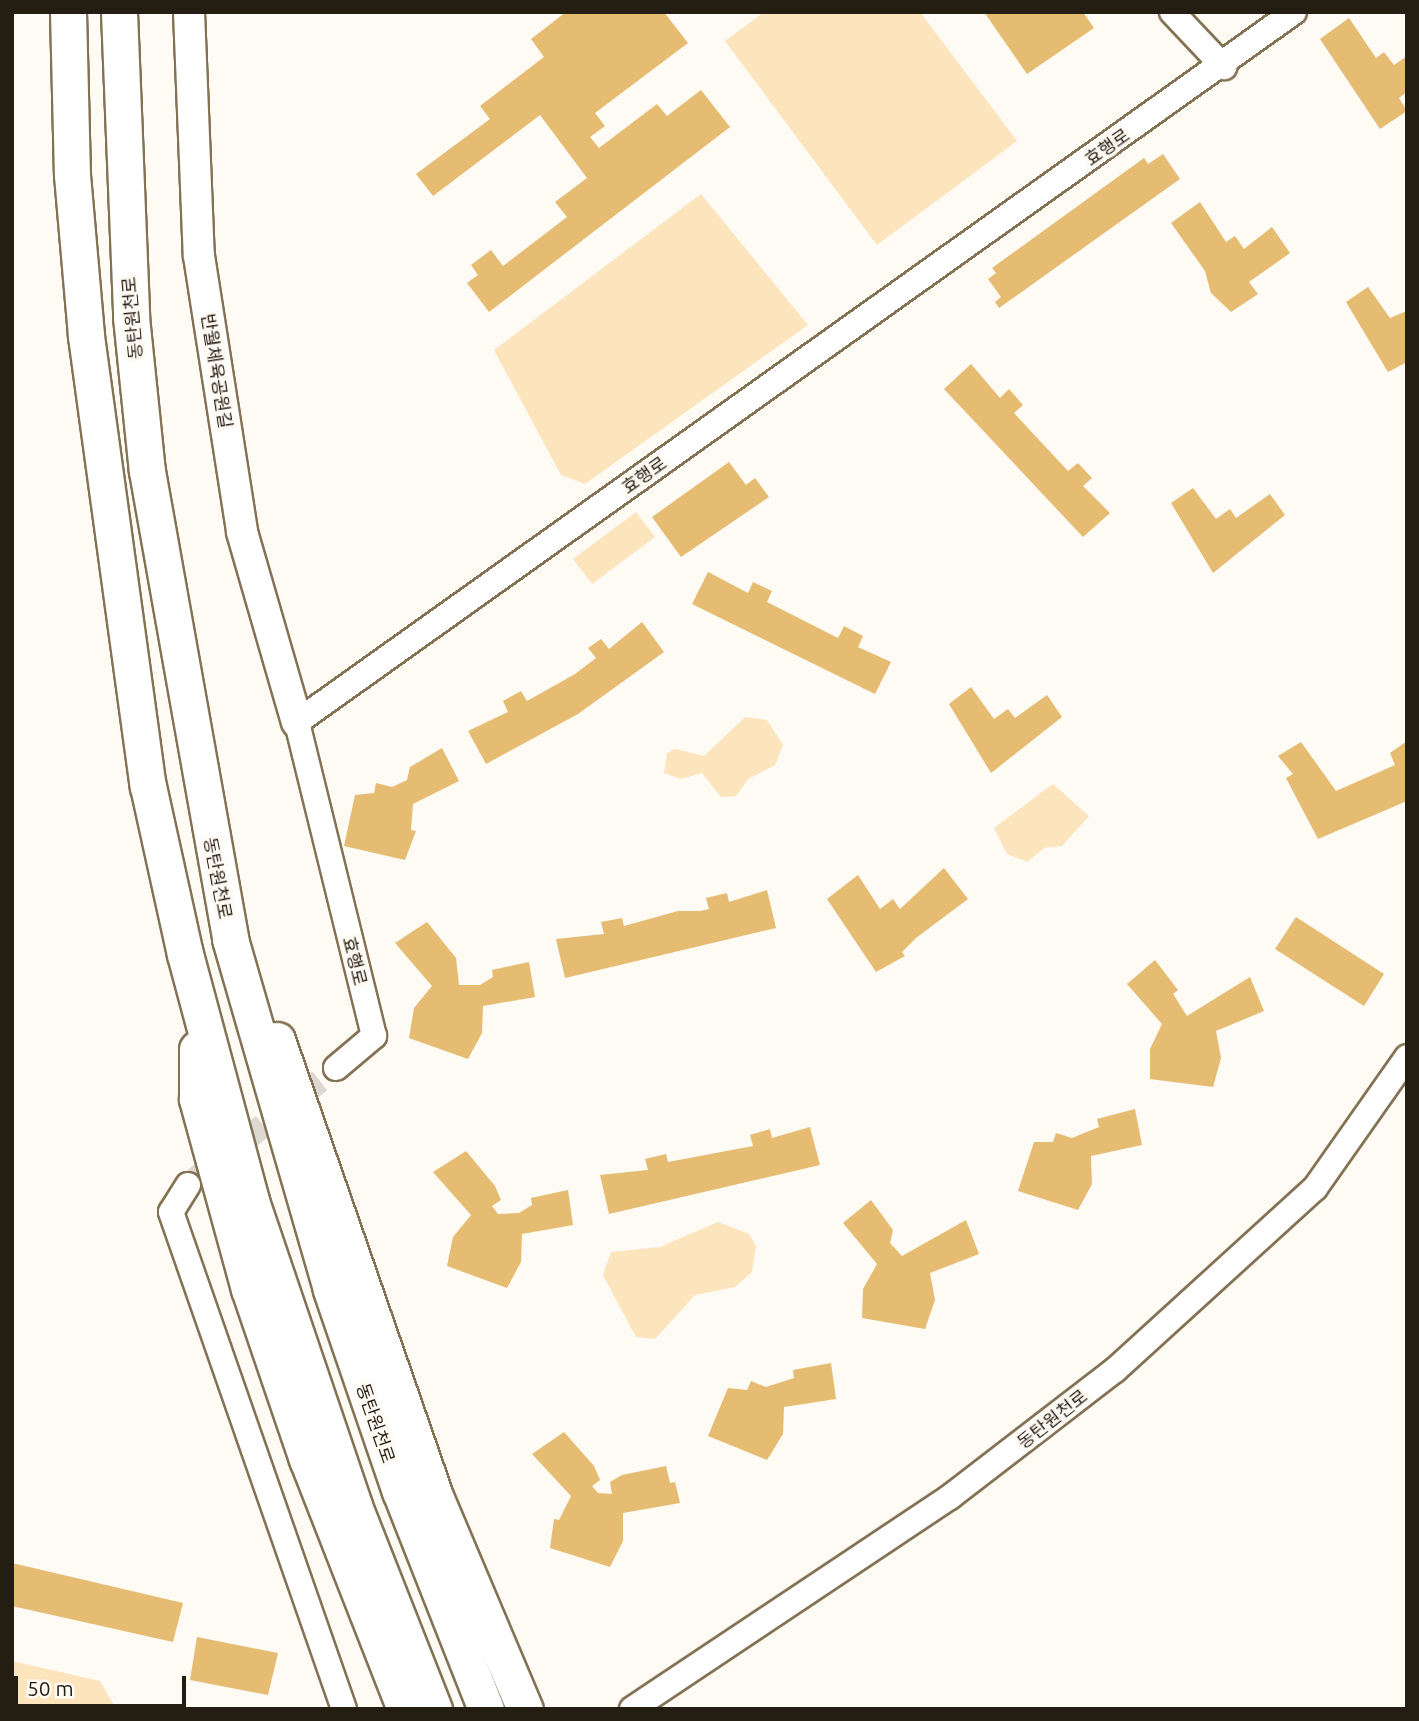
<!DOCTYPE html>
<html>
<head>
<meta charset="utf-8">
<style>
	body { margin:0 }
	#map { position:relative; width:1419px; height:1721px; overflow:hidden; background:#fefaf4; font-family:Ubuntu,"Noto Sans KR",sans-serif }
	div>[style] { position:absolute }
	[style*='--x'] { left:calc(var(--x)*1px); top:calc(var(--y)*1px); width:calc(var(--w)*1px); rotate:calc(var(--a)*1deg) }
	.green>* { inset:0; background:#fce5bd }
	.building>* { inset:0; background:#e5bc72 }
	.minor-tunnel>* { height:24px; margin-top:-12px; transform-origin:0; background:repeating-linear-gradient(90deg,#ddd9d2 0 24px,transparent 0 36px) }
	.roads { filter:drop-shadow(2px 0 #837254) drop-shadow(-2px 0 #837254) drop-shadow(0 2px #837254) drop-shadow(0 -2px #837254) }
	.minor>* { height:24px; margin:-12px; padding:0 12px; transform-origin:12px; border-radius:12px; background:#fff }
	.tertiary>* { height:30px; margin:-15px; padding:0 15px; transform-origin:15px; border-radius:15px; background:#fff }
	.secondary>* { height:35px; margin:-17.5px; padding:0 17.5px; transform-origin:17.5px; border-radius:17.5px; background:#fff }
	span { translate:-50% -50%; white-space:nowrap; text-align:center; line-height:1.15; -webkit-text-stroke:7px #fefaf4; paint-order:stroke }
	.street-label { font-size:18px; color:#241d11 }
	.frame { position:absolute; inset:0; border:14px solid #241d11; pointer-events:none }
	.scale { position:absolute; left:14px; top:1676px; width:172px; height:32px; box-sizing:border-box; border:4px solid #241d11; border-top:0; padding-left:9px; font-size:21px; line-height:24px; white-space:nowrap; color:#241d11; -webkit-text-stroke:5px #fefaf4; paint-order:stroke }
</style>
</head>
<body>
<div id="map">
	<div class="green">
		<i style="clip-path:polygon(764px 12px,920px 12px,1017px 141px,877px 245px,725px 41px)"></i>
		<i style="clip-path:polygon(701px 194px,808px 325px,585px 484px,561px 475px,494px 350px)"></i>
		<i style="clip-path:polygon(636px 512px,655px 537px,592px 584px,573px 559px)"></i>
		<i style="clip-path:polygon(745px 717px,767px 720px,783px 745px,775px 765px,748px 779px,736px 796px,721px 797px,702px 773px,681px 779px,664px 773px,667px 753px,675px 749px,704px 756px)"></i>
		<i style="clip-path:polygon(1053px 784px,1089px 816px,1062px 846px,1044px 848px,1027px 862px,1007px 854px,994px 828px)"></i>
		<i style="clip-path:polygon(718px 1222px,749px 1234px,756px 1246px,752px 1272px,735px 1287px,695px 1295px,655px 1339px,636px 1337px,603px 1275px,611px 1252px,660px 1247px)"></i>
		<i style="clip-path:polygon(12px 1661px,100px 1681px,116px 1709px,12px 1709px)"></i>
	</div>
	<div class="building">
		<i style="clip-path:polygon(566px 12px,664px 12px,688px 43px,595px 113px,605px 126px,590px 137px,599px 148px,657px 104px,667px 116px,701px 90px,730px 127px,489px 312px,467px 283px,478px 275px,471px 265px,491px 250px,503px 266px,567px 217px,555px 202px,587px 178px,540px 115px,433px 196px,416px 174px,490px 119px,480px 106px,544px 57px,531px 39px)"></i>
		<i style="clip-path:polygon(984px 12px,1083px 12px,1094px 28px,1027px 74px)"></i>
		<i style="clip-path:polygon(1349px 18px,1376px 58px,1384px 52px,1394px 65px,1407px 56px,1407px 92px,1399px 98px,1407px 111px,1380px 129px,1320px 39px)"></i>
		<i style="clip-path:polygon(1163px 154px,1180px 179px,999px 308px,995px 302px,1001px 297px,988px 279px,996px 273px,992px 268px,1144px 158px,1148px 164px)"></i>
		<i style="clip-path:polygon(1200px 202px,1226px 242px,1235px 236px,1244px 249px,1272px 227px,1290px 253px,1249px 282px,1258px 294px,1231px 312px,1211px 293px,1205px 271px,1171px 223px)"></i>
		<i style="clip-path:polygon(1368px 287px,1390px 318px,1407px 311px,1407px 362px,1388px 372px,1346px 302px)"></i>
		<i style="clip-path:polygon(971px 364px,1000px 398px,1009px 389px,1023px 405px,1014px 413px,1068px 471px,1078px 463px,1092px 478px,1083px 486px,1110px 513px,1083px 537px,944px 389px)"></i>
		<i style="clip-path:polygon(729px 462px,746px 485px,755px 478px,769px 497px,681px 557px,652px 517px)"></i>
		<i style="clip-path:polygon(1193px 488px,1216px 519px,1230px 509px,1236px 518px,1270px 494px,1285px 515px,1213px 573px,1171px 503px)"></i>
		<i style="clip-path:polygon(708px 572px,748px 593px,753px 582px,772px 591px,767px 602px,838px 638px,844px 626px,863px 636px,858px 647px,891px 662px,875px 694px,692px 604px)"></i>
		<i style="clip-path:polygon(642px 622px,664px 652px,578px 714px,486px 764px,468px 731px,508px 712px,503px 701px,521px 691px,527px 701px,575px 674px,596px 658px,588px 648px,601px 639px,609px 649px)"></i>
		<i style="clip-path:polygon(971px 687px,994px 719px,1008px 709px,1015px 718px,1047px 695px,1062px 717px,991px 773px,949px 704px)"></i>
		<i style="clip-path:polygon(1407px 741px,1407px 801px,1318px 839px,1286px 778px,1293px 774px,1278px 756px,1301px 742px,1336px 791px,1395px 765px,1390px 753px)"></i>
		<i style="clip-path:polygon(442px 748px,459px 781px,413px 804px,411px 830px,416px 831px,405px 860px,344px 846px,355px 795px,374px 793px,376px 783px,392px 787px,407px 780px,410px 767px)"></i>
		<i style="clip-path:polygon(944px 868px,968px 899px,916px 938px,902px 952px,905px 956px,876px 972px,827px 899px,858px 875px,880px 909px,893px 899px,900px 909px)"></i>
		<i style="clip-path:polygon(767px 890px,776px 928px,565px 978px,556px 939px,604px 934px,601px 922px,622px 918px,624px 926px,678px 911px,700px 911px,709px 909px,706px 898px,727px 893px,729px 902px)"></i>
		<i style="clip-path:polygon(1296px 917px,1384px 974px,1364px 1006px,1275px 949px)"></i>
		<i style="clip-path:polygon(427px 922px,456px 958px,459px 985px,480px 985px,493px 977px,492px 970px,529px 962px,535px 997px,483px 1006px,482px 1033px,468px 1059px,409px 1038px,414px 1008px,432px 986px,395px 943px)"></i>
		<i style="clip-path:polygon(1155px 960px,1178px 990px,1173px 994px,1187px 1016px,1250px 977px,1264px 1011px,1216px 1031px,1221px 1058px,1213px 1087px,1150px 1079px,1150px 1049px,1162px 1024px,1127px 984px)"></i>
		<i style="clip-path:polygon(1135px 1109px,1142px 1145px,1091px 1156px,1092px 1184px,1078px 1210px,1018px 1191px,1034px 1142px,1053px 1142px,1056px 1133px,1072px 1138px,1099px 1127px,1097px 1119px)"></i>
		<i style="clip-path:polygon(810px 1127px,820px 1165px,609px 1214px,600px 1175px,648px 1170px,645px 1159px,666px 1154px,668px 1162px,753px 1146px,750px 1135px,770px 1129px,772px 1138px)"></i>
		<i style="clip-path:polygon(466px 1151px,495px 1186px,501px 1200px,492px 1206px,498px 1214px,519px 1213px,532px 1205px,531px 1198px,568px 1190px,573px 1225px,522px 1234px,521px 1262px,507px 1288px,447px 1266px,453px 1237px,471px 1215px,433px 1172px)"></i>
		<i style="clip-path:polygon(871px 1200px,893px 1230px,890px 1243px,902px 1256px,966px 1220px,979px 1254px,930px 1273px,935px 1300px,925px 1329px,862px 1318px,863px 1289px,877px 1264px,843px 1223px)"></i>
		<i style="clip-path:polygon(831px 1363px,836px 1399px,784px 1407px,783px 1434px,767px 1460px,708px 1436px,728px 1388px,747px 1390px,751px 1381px,766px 1387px,794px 1378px,793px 1370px)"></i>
		<i style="clip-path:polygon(564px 1432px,594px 1466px,600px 1480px,592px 1486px,598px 1493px,612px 1494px,610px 1482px,622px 1475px,666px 1466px,670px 1483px,675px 1482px,680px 1503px,623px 1513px,623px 1541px,610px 1567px,550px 1548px,554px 1519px,559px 1520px,571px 1496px,532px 1454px)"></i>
		<i style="clip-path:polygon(12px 1563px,183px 1603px,173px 1642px,12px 1606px)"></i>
		<i style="clip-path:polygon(197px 1637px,278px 1653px,268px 1695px,190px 1680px)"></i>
	</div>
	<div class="minor-tunnel">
		<i style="--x:188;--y:1185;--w:189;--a:-38.3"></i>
	</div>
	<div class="roads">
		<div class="minor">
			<i style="--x:1172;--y:12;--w:76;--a:46.6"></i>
			<i style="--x:336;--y:1068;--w:50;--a:-40.1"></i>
			<i style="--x:374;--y:1036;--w:323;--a:-103.8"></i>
			<i style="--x:297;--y:722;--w:1224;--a:-35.46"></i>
			<i style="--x:188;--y:1185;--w:32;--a:122"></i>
			<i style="--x:171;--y:1212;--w:526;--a:70.81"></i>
			<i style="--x:632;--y:1709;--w:382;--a:-33.7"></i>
			<i style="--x:950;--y:1497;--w:208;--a:-37.6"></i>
			<i style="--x:1115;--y:1370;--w:270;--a:-42.3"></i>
			<i style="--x:1315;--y:1188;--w:160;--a:-54.9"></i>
		</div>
		<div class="tertiary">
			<i style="--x:189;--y:12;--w:244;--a:87.7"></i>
			<i style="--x:199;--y:256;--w:279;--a:81.1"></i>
			<i style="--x:242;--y:532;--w:198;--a:73.9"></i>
		</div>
		<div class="secondary">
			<i style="--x:68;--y:12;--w:163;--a:88.6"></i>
			<i style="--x:72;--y:175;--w:162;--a:85"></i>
			<i style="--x:86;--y:336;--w:454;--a:82.2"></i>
			<i style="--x:148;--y:786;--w:172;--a:77.6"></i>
			<i style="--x:185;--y:954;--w:256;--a:75"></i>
			<i style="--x:251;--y:1201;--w:322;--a:71.3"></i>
			<i style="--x:354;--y:1506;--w:218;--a:68.5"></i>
			<i style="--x:119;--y:12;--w:305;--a:87.7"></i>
			<i style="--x:131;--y:317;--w:155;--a:84.1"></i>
			<i style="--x:147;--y:471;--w:475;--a:79.9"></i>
			<i style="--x:230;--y:939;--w:365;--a:73.9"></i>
			<i style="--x:331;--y:1290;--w:213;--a:71.1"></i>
			<i style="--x:400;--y:1491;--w:234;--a:68.5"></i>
			<i style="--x:277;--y:1040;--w:480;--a:70.9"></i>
			<i style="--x:434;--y:1494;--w:233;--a:67.1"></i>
			<i style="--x:197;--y:1049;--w:50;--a:90"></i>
			<i style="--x:197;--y:1099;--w:197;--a:74.7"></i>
			<i style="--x:249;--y:1289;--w:180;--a:71.2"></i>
			<i style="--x:307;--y:1459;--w:269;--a:68.6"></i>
		</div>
	</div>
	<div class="street-label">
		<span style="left:1107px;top:147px;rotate:-35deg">효행로</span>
		<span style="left:132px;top:318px;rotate:-95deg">동탄원천로</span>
		<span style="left:217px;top:371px;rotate:81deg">반월체육공원길</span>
		<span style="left:644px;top:475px;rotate:-35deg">효행로</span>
		<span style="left:218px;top:878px;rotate:79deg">동탄원천로</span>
		<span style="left:355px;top:961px;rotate:76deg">효행로</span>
		<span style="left:1052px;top:1419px;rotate:-38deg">동탄원천로</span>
		<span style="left:376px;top:1423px;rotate:71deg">동탄원천로</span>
	</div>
	<div class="frame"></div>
	<div class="scale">50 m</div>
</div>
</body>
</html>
